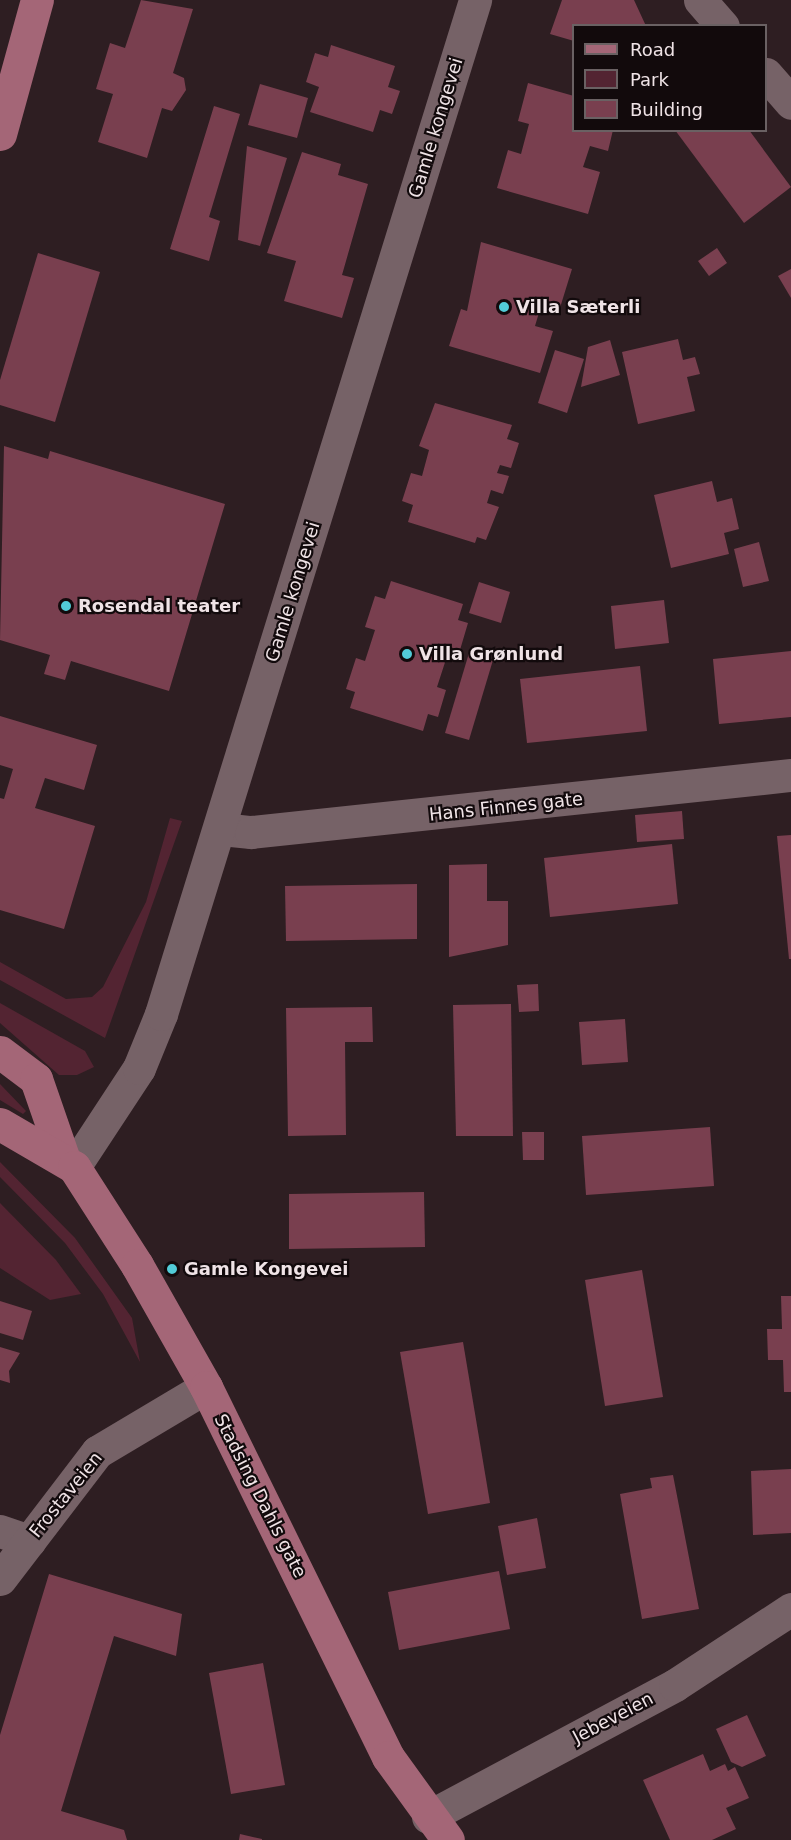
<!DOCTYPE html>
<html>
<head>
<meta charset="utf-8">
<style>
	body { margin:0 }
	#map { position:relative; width:791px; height:1840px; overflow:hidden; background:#2e1e22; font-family:"DejaVu Sans",sans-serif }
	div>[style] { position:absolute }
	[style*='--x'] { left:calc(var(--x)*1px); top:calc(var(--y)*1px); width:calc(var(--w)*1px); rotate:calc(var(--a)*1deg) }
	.green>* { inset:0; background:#532432 }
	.building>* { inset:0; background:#793f4f }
	.minor>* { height:33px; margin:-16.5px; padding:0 16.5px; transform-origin:16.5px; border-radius:16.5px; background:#766267 }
	.major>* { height:33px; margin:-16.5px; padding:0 16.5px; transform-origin:16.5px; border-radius:16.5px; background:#a46677 }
	.dots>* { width:16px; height:16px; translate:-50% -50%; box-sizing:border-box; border:3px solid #120a0c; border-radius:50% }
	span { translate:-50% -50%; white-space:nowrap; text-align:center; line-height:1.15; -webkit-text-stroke:4.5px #120a0c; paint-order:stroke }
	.street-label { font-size:18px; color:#efe3e6 }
	.poi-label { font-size:18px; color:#efe3e6; font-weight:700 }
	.left { translate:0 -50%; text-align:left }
	.legend { position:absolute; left:572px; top:24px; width:195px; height:108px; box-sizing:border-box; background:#120a0c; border:2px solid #6a6163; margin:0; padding:8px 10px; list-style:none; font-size:18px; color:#efe3e6 }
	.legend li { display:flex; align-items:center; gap:12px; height:30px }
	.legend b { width:30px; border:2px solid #6a6163 }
</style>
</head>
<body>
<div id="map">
	<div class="green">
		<i style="clip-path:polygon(170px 818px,182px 821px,105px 1038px,0 980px,0 962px,66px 999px,92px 997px,103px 987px,146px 902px)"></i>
		<i style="clip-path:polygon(0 1003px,85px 1051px,94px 1067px,77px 1075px,59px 1075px,0 1023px)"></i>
		<i style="clip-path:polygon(0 1084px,26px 1111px,23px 1114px,0 1100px)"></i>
		<i style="clip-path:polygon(0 1162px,75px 1238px,132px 1318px,140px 1362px,103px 1294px,65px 1243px,0 1177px)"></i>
		<i style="clip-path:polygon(0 1203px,56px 1260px,81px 1294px,50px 1300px,0 1268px)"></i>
	</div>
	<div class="building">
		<i style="clip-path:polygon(141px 0,193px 9px,173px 73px,184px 78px,186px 90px,172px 111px,162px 108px,147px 158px,98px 142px,113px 94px,96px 89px,110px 43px,125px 48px)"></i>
		<i style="clip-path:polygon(562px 0,634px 0,646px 26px,574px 26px,574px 41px,550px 34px)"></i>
		<i style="clip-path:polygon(331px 45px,395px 66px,388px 87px,400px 91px,392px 114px,380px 110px,373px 132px,310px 112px,319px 87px,306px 82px,315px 53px,328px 57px)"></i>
		<i style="clip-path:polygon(528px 83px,574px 96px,574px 130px,613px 130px,608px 151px,590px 146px,583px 167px,600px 172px,588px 214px,497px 188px,508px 150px,521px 154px,529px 124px,518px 121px)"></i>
		<i style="clip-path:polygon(260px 84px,308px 98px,297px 138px,248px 125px)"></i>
		<i style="clip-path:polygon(214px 106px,240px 114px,209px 217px,220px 221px,209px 261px,170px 249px)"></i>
		<i style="clip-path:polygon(675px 130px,749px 130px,791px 187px,744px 223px)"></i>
		<i style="clip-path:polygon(247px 146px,287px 158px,260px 246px,238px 240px)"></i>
		<i style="clip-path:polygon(302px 152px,341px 164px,338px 175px,368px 184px,342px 275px,354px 278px,342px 318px,284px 301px,296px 261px,267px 253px)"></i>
		<i style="clip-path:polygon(481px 242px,572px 269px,559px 311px,541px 306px,535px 326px,553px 331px,540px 373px,449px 346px,461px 309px,467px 311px)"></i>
		<i style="clip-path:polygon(717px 248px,727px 263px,709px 276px,698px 261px)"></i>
		<i style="clip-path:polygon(38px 253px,100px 272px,55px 422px,0 405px,0 380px)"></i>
		<i style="clip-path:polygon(791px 269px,791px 298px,778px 276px)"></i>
		<i style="clip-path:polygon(678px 339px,683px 360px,695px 357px,700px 374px,687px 377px,695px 411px,638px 424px,622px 352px)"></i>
		<i style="clip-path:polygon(610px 340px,620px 375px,581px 387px,588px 347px)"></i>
		<i style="clip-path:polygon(555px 350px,584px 359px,567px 413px,538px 403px)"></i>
		<i style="clip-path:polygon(435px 403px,512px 425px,507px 439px,519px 443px,511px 468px,500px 465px,497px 473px,509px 476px,503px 494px,491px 490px,487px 503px,499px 507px,486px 540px,477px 537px,475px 543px,408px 522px,413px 505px,402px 501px,411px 473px,422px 476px,429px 450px,419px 446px)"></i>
		<i style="clip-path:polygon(4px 446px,48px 459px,50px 451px,225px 504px,169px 691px,71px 661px,65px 680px,44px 674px,50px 655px,0 640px)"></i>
		<i style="clip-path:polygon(712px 481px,717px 502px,732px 498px,739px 529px,724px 533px,729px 554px,671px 568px,654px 495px)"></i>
		<i style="clip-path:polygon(759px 542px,769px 581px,743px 587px,734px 549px)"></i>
		<i style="clip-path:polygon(391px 581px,463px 604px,458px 620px,468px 623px,460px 650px,450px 647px,437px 687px,446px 690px,438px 717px,428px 714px,423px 731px,350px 708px,355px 692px,346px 689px,356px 658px,365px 661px,375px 630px,365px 627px,375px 596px,385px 599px)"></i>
		<i style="clip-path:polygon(479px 582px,510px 592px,501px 623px,469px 613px)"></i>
		<i style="clip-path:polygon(664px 600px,669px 643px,615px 649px,611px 606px)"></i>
		<i style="clip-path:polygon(791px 651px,791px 717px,719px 724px,713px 659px)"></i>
		<i style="clip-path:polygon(469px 653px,493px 660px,469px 740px,445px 733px)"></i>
		<i style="clip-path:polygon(640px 666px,647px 731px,527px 743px,520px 679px)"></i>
		<i style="clip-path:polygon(0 716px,97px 745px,84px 790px,45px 778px,35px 808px,95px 826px,64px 929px,0 910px,0 798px,4px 799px,13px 769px,0 765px)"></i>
		<i style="clip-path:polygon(682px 811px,684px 839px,637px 842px,635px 815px)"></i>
		<i style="clip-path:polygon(791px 835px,791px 959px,789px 959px,777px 836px)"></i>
		<i style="clip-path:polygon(672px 844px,678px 904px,550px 917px,544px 858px)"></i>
		<i style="clip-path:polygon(487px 864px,487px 901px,508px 901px,508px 945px,449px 957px,449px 865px)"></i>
		<i style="clip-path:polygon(417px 884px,417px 939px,286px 941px,285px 886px)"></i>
		<i style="clip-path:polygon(538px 984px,539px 1011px,519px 1012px,517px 985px)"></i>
		<i style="clip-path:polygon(511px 1004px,513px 1136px,456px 1136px,453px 1005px)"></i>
		<i style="clip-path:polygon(372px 1007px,373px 1042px,345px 1042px,346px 1135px,288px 1136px,286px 1008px)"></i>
		<i style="clip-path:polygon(625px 1019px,628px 1062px,582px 1065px,579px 1022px)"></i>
		<i style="clip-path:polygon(710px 1127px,714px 1186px,586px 1195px,582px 1136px)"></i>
		<i style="clip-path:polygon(522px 1132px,544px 1132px,544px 1160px,523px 1160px)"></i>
		<i style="clip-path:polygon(424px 1192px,425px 1247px,289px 1249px,289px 1194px)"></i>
		<i style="clip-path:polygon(642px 1270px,663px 1397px,605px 1406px,585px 1280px)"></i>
		<i style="clip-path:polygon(781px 1296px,791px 1296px,791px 1392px,784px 1392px,783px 1360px,768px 1360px,767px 1329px,782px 1329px)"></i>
		<i style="clip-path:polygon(0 1301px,32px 1311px,23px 1340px,0 1333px)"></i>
		<i style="clip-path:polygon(463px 1342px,490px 1503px,428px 1514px,400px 1352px)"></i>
		<i style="clip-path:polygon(0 1347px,20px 1353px,9px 1371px,10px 1383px,0 1380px)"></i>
		<i style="clip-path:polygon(791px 1469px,791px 1533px,753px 1535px,751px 1471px)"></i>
		<i style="clip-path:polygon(673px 1475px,699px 1609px,642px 1619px,620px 1494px,652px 1488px,650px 1478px)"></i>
		<i style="clip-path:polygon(537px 1518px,546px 1568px,507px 1575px,498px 1526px)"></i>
		<i style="clip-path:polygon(499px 1571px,510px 1629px,399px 1650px,388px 1592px)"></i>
		<i style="clip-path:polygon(49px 1574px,182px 1614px,176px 1656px,114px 1636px,61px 1811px,124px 1830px,127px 1840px,0 1840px,0 1735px)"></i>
		<i style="clip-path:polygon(263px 1663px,285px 1785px,231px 1794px,209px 1673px)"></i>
		<i style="clip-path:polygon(747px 1715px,766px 1756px,742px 1767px,731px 1762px,716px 1729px)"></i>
		<i style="clip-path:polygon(703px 1754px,710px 1771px,725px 1764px,728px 1771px,735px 1767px,749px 1798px,726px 1808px,736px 1829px,712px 1840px,670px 1840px,643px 1780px)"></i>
		<i style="clip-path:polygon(240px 1834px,262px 1839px,262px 1840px,239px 1840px)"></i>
	</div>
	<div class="minor">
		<i style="--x:700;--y:0;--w:35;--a:49"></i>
		<i style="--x:766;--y:74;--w:38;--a:49"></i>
		<i style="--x:221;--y:829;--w:30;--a:6"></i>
		<i style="--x:251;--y:832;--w:543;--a:-6.03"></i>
		<i style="--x:74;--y:1167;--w:118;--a:-56.7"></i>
		<i style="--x:139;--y:1068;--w:58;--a:-67.8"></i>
		<i style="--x:161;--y:1014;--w:1062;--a:-72.79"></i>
		<i style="--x:0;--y:1531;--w:31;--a:19"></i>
		<i style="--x:0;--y:1579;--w:160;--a:-52.6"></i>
		<i style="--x:97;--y:1452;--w:127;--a:-30.8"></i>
		<i style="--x:428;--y:1817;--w:280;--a:-28.1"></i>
		<i style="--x:675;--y:1685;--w:139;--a:-33.2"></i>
	</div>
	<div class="major">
		<i style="--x:0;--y:134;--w:139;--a:-74.6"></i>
		<i style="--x:0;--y:1052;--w:45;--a:36.9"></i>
		<i style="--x:36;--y:1079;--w:83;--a:70.9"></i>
		<i style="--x:0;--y:1124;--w:86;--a:30.2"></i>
		<i style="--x:74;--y:1167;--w:117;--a:57.3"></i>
		<i style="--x:137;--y:1265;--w:140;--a:60.5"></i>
		<i style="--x:206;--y:1387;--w:412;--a:63.8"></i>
		<i style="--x:388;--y:1757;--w:102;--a:54.1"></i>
	</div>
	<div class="dots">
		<i style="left:504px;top:307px;background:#52cbd7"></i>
		<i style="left:66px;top:606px;background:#52cbd7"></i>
		<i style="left:407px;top:654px;background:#52cbd7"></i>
		<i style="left:172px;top:1269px;background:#52cbd7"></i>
	</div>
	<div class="street-label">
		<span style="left:436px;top:128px;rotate:-73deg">Gamle kongevei</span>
		<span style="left:293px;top:592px;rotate:-73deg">Gamle kongevei</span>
		<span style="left:506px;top:807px;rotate:-6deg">Hans Finnes gate</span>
		<span style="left:66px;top:1495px;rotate:-51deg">Frostaveien</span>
		<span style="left:260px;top:1496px;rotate:63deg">Stadsing Dahls gate</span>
		<span style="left:613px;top:1718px;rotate:-28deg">Jebeveien</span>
	</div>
	<div class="poi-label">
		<span class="left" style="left:516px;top:307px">Villa Sæterli</span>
		<span class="left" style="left:78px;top:606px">Rosendal teater</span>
		<span class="left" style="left:419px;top:654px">Villa Grønlund</span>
		<span class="left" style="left:184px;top:1269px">Gamle Kongevei</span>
	</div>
	<ul class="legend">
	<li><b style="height:8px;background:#a46677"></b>Road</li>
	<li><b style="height:16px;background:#532432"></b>Park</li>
	<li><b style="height:16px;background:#793f4f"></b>Building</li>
	</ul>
</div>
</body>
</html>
